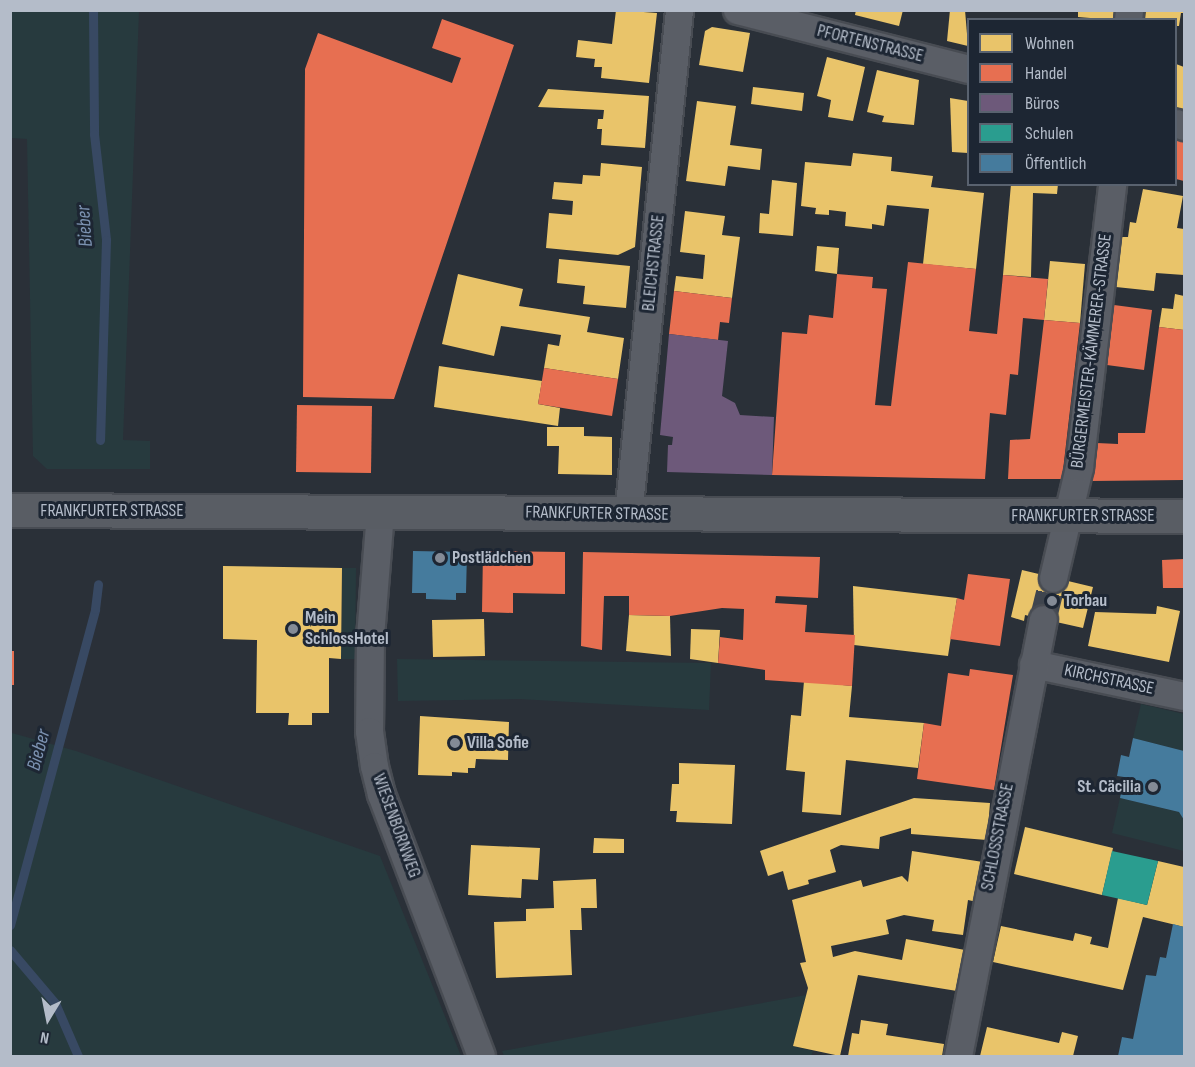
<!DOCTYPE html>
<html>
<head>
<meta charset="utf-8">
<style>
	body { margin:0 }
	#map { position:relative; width:1195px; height:1067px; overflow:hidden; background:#2a3038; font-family:"Sofia Sans Condensed",sans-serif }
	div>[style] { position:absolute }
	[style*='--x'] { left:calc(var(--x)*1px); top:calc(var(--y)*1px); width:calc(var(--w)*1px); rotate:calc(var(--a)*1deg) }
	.green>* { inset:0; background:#273a3e }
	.homes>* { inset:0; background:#e9c46a }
	.shops>* { inset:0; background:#e76f51 }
	.offices>* { inset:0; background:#6d597a }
	.schools>* { inset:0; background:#2a9d8f }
	.public>* { inset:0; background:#457b9d }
	.stream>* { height:9px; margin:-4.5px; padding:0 4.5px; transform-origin:4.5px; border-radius:4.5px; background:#384963 }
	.street-tunnel>* { height:27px; margin-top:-13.5px; transform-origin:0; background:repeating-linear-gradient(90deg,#3f454e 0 27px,transparent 0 41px) }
	.roads { filter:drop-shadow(2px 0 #484c53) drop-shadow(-2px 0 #484c53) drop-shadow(0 2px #484c53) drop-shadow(0 -2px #484c53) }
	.street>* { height:27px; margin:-13.5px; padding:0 13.5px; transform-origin:13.5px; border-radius:13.5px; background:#5a5e66 }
	.secondary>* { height:33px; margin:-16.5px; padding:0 16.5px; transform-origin:16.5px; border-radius:16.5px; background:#595d64 }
	.dots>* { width:16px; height:16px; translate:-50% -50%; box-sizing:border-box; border:3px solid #1d2633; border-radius:50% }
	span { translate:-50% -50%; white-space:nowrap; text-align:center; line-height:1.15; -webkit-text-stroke:6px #1d2633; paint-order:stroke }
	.street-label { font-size:18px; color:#b4bcc9 }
	.poi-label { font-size:18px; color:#b4bcc9; font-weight:700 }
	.left { translate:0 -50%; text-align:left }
	.right { translate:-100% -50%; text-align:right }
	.water-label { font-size:20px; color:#7c92b1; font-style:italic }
	.frame { position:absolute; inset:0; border:12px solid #b4bcc9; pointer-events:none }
	.legend { position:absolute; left:967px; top:18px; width:210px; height:168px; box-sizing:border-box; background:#1d2633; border:2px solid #59626f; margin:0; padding:8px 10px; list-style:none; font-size:18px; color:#b4bcc9 }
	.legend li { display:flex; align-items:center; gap:12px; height:30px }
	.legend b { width:30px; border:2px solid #59626f }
	.north { position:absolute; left:18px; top:989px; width:60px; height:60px; -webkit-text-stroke:4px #1d2633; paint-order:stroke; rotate:190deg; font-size:16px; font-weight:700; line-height:24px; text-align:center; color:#b4bcc9 }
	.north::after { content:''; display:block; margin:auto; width:21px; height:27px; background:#b4bcc9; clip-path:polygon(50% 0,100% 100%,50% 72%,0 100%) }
</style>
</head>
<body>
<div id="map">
	<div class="green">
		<i style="clip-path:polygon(10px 11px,139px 11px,123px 440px,150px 441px,150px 469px,47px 469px,33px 456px,27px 139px,11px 138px)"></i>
		<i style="clip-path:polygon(342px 568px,356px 568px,355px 659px,341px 659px)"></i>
		<i style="clip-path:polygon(397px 659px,711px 663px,709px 710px,519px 699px,398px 701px)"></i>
		<i style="clip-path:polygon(1141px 704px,1184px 714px,1184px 751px,1133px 738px)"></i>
		<i style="clip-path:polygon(12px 733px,76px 751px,380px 856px,461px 1056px,11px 1056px)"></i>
		<i style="clip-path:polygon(1120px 798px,1179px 812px,1184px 820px,1184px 851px,1112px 833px)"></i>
		<i style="clip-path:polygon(806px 995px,793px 1046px,813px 1051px,811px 1056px,504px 1056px,502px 1051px)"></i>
	</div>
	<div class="homes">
		<i style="clip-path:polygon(616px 10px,657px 13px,649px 83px,601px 78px,602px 67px,594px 67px,595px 59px,576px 57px,578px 40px,612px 44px)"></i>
		<i style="clip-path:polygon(856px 10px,903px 10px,899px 26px,855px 15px)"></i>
		<i style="clip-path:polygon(950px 10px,965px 10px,968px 46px,947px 41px)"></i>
		<i style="clip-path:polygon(1078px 10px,1116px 10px,1115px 20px,1078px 17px)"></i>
		<i style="clip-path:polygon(1146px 10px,1184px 10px,1184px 13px,1181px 13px,1179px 26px,1176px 26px,1176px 20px,1145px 20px)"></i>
		<i style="clip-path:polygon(712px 27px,750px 33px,743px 72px,699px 65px,705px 31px)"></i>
		<i style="clip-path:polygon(827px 57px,865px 67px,853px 121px,828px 117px,831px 100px,817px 96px)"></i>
		<i style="clip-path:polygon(1176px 64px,1184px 67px,1184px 109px,1176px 107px)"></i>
		<i style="clip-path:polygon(877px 70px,919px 80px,914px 125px,882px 122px,884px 116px,867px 112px)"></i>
		<i style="clip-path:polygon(753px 87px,804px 93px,802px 111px,751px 104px)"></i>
		<i style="clip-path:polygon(548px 89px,649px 96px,645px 148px,601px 145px,602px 129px,597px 129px,598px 119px,603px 119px,604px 110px,538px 107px)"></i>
		<i style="clip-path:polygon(950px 98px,968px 101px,968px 153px,952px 152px)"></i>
		<i style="clip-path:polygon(697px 101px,736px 106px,730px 145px,762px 149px,760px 170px,728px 166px,725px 186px,686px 181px)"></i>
		<i style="clip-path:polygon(853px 153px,892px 157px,891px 171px,933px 176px,931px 187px,984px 193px,976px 269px,923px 264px,929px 209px,887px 205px,884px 226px,872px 224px,872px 229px,845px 226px,846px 212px,829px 210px,829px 215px,815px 214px,816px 208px,801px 206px,805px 162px,851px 166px)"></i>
		<i style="clip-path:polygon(601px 163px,642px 167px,635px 247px,618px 255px,546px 248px,549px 213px,572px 215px,573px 201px,552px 199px,554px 182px,582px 184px,583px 175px,600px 176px)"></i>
		<i style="clip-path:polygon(772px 180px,797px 183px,793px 236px,759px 233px,760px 213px,769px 214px)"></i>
		<i style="clip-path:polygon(1011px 184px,1058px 184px,1057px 194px,1033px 193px,1031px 277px,1003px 275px)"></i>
		<i style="clip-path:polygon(1143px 189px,1183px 196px,1177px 228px,1184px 229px,1184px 275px,1156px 273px,1154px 291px,1116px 287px,1121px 237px,1128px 237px,1130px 222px,1136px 223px)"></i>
		<i style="clip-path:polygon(685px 211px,725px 216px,722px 235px,740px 237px,732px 298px,674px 291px,676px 276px,703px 279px,705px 255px,680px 252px)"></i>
		<i style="clip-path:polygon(817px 246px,839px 248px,837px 274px,815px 271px)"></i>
		<i style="clip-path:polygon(559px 259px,630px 266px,626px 308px,583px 304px,585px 286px,557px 283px)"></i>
		<i style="clip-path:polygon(1050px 261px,1085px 264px,1080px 323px,1044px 320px)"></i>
		<i style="clip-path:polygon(458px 274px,523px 289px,519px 306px,590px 317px,587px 332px,624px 338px,618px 379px,544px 368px,548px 344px,559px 346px,561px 335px,501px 326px,494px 356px,442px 344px)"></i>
		<i style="clip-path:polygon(1175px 294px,1184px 296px,1184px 330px,1159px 327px,1162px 308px,1173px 309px)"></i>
		<i style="clip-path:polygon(439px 366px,542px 381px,538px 404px,560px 408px,558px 426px,434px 407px)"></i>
		<i style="clip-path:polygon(547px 427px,584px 427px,584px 436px,612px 437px,612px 475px,558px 474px,559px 446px,547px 446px)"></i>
		<i style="clip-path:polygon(223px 566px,342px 568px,341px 659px,329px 658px,329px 713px,312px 713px,312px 725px,288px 725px,289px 713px,256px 713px,257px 640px,223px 639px)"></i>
		<i style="clip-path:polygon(1022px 570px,1093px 587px,1083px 628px,1025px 615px,1024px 621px,1011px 617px)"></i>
		<i style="clip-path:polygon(853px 586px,957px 598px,948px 656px,854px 645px)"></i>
		<i style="clip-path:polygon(1157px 606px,1180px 611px,1169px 662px,1088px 646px,1095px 612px,1156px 614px)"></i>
		<i style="clip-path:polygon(629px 615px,670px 616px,671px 656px,626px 651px)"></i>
		<i style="clip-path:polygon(484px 619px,485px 656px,433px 657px,432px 620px)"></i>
		<i style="clip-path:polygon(691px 629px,720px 630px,718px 663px,690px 659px)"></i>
		<i style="clip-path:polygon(804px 681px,852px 686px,849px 717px,924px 723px,918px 768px,846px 760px,841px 815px,802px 812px,805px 772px,786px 770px,791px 715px,801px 716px)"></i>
		<i style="clip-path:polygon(420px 716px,509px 722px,508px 760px,476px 759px,475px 768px,468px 768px,468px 773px,452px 772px,452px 776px,418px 775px)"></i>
		<i style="clip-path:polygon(679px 763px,735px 765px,732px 824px,676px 822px,677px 811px,670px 811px,672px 784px,679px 784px)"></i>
		<i style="clip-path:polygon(914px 798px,990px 803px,987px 840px,911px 834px,911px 828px,880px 837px,879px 849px,841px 845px,830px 850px,836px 872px,808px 880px,809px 884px,788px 890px,783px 871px,768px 876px,760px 851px)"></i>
		<i style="clip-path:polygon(1025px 827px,1113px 848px,1102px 895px,1014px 874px)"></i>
		<i style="clip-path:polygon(594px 838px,624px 839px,624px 853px,593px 853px)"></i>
		<i style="clip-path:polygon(471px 845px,540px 848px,538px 880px,522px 879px,521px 898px,468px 895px)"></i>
		<i style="clip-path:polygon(912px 851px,983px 862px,977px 902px,968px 900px,963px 935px,932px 931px,934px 920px,904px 915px,886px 920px,889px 934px,831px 946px,833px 957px,855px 951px,902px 960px,906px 939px,965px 950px,957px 991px,858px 975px,840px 1056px,793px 1046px,808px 988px,800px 963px,806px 962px,792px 900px,861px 880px,863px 887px,902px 876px,908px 882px)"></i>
		<i style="clip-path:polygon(1158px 861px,1184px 867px,1184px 927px,1143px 917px,1123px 990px,993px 962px,1001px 926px,1073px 941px,1075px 933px,1092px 937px,1090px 944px,1108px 948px,1118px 898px,1147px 905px)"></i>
		<i style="clip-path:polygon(596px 879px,597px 908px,581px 908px,582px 930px,570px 930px,572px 975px,496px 978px,494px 922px,526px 921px,526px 909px,554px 908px,553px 881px)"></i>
		<i style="clip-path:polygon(861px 1020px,888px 1024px,886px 1035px,944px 1044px,942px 1056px,848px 1056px,852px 1033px,859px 1034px)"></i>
		<i style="clip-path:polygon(987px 1027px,1059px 1043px,1062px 1032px,1078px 1036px,1073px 1056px,980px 1056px)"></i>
	</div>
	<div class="shops">
		<i style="clip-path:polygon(442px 19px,514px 45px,394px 399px,303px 397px,305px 69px,318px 33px,452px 83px,461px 58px,432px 48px)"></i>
		<i style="clip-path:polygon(1176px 139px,1184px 142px,1184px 181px,1176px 179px)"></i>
		<i style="clip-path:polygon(908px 262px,976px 269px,969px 331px,997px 334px,1003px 275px,1048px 279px,1044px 320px,1023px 318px,1018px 375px,1010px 374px,1006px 415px,990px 413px,985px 479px,772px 475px,782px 332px,807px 334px,809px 315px,833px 318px,837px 274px,873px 277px,872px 288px,887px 289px,875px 405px,891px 406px)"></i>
		<i style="clip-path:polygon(674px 291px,732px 298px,729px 323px,720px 322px,718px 340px,669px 334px)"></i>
		<i style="clip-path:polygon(1114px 305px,1152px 310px,1144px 370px,1107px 365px)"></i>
		<i style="clip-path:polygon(1044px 320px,1080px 323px,1062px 479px,1008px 479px,1010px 440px,1030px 439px)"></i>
		<i style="clip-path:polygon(1159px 327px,1184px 330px,1184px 480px,1091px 481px,1097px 443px,1118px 444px,1118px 433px,1145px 433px)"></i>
		<i style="clip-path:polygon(544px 368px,618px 379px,612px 416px,538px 404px)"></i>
		<i style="clip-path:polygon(297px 405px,372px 406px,371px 473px,296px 472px)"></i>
		<i style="clip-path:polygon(483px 551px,565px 552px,565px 594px,513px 593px,513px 613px,482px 612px)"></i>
		<i style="clip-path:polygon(583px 552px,820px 557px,818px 598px,776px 596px,775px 603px,807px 605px,805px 632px,855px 635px,852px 686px,765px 680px,765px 670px,718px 663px,720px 637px,743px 640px,744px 609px,722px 608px,670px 616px,629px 615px,629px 596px,604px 596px,602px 650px,581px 646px)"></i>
		<i style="clip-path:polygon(1184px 559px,1184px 588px,1163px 588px,1162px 560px)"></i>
		<i style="clip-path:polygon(968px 574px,1010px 579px,1000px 646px,950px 639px,957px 598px,964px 600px)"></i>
		<i style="clip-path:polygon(10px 651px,14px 651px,14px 685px,10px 685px)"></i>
		<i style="clip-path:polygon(970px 669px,1013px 675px,994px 790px,917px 779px,924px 723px,941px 726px,948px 673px,969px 676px)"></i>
	</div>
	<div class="offices">
		<i style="clip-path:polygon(669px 334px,728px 341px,722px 396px,735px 403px,740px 415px,774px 417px,772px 475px,667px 472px,668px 445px,672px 445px,673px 437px,660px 435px)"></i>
	</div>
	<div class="schools">
		<i style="clip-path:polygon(1112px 851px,1158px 861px,1147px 905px,1102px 895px)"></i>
	</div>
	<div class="public">
		<i style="clip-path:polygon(413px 551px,467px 552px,466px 593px,456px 593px,456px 600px,426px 599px,426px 593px,412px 593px)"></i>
		<i style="clip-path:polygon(1133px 738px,1184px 751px,1184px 820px,1179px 812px,1120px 798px,1124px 777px,1117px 776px,1121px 755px,1129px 757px)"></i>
		<i style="clip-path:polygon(1173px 924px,1184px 927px,1184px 1056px,1118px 1056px,1122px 1037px,1133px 1039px,1146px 975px,1156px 976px,1160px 957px,1166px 958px)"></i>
	</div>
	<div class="stream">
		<i style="--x:93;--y:10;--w:124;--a:89.5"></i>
		<i style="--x:94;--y:134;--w:107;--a:83.5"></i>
		<i style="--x:106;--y:240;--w:200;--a:91.7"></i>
		<i style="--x:10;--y:925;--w:327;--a:-74.9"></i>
		<i style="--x:95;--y:609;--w:25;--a:-83"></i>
		<i style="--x:10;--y:950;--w:70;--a:49.7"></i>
		<i style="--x:55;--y:1003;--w:58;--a:66.5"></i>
	</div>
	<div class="street-tunnel">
		<i style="--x:1043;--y:619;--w:42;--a:-76.3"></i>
	</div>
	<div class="roads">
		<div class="street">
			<i style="--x:737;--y:10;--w:238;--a:14.3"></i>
			<i style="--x:1128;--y:20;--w:10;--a:-84"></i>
			<i style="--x:1176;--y:123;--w:9;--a:21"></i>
			<i style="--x:380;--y:512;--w:125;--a:94.6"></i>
			<i style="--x:370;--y:637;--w:94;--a:90.6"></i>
			<i style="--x:369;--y:731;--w:35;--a:82"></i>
			<i style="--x:374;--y:766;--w:29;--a:76"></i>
			<i style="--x:381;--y:794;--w:280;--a:69.1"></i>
			<i style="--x:628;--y:515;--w:508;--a:-84.23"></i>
			<i style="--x:1053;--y:578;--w:114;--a:-76.8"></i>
			<i style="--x:1079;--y:467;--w:285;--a:-83.3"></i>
			<i style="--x:1033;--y:664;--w:154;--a:12"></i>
			<i style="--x:958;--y:1056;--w:445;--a:-79"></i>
		</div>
		<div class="secondary">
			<i style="--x:10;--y:510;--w:1174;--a:0.29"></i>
		</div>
	</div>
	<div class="dots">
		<i style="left:440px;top:558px;background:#848b96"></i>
		<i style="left:1052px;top:601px;background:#848b96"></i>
		<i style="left:293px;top:629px;background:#848b96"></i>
		<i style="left:455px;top:743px;background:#848b96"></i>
		<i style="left:1153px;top:787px;background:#848b96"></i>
	</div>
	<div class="street-label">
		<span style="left:870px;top:44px;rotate:14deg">PFORTENSTRASSE</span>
		<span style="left:654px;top:263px;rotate:-84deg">BLEICHSTRASSE</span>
		<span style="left:1092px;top:351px;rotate:-83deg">BÜRGERMEISTER-KÄMMERER-STRASSE</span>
		<span style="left:112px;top:511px">FRANKFURTER STRASSE</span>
		<span style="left:597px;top:514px;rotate:1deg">FRANKFURTER STRASSE</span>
		<span style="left:1083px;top:516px">FRANKFURTER STRASSE</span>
		<span style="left:1109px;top:680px;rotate:12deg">KIRCHSTRASSE</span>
		<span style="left:396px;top:826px;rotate:70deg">WIESENBORNWEG</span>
		<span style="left:998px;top:837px;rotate:-79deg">SCHLOSSSTRASSE</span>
	</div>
	<div class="poi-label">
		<span class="left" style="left:452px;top:558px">Postlädchen</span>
		<span class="left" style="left:1064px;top:601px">Torbau</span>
		<span class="left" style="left:305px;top:629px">Mein<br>SchlossHotel</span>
		<span class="left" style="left:467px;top:743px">Villa Sofie</span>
		<span class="right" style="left:1141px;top:787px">St. Cäcilia</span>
	</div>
	<div class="water-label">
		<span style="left:85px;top:226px;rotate:-94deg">Bieber</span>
		<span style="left:39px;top:750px;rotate:-75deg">Bieber</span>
	</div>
	<div class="frame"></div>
	<ul class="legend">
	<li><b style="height:16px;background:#e9c46a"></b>Wohnen</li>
	<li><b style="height:16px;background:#e76f51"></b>Handel</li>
	<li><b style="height:16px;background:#6d597a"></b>Büros</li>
	<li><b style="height:16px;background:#2a9d8f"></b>Schulen</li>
	<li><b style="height:16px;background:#457b9d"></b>Öffentlich</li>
	</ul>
	<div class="north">N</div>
</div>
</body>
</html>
